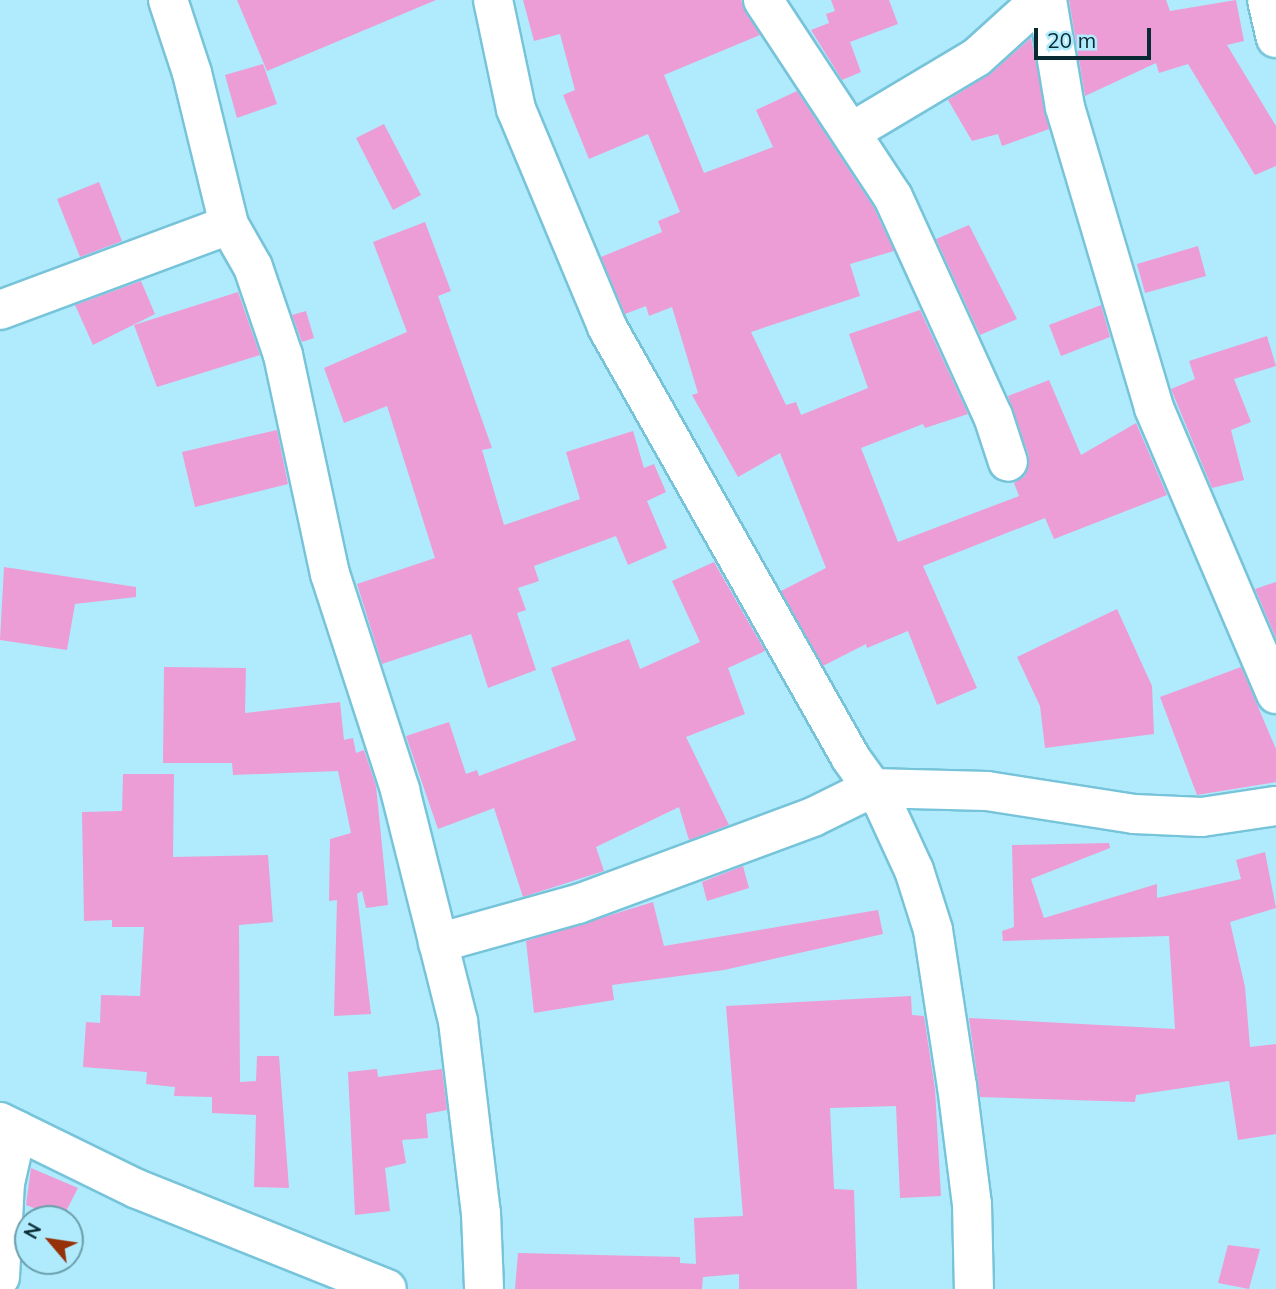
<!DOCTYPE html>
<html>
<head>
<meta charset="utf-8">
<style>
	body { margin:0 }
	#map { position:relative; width:1276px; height:1289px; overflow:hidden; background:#afebfd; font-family:Mulish,sans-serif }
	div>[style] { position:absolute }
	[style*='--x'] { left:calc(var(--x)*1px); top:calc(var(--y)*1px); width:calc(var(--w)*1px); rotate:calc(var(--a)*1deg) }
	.building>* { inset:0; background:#ed9dd5 }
	.roads { filter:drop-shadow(2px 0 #77c4da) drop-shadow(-2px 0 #77c4da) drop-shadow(0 2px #77c4da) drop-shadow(0 -2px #77c4da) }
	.minor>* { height:38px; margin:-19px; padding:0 19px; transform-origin:19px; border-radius:19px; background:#fff }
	span { translate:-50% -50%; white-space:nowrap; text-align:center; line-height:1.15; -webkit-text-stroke:6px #afebfd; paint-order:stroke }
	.north { position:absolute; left:14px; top:1205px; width:70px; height:70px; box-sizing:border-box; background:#afebfd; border:2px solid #6c9eac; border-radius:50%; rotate:299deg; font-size:19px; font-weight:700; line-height:28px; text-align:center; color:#082a32 }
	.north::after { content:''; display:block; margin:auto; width:24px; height:32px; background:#963008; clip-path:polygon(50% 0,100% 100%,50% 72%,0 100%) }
	.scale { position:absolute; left:1034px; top:28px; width:117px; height:32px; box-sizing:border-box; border:4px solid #082a32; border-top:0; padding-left:9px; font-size:21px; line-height:24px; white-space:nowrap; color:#082a32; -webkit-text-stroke:5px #afebfd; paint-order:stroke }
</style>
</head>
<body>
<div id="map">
	<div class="building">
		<i style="clip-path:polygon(237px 0,436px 0,267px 71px)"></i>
		<i style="clip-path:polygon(523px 0,741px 0,760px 35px,664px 75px,704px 173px,773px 147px,756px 110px,797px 91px,874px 208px,894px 251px,850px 264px,860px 296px,751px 332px,786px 405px,796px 402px,801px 415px,868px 388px,849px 334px,920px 310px,968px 414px,925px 428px,923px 424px,861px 448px,898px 542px,1019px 496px,1014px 483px,1025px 476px,1029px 456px,1008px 396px,1049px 380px,1081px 455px,1136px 423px,1167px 495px,1054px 539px,1045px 518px,923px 566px,977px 688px,937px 705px,908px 631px,867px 648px,866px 644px,823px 666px,781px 591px,826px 568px,780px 453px,738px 477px,692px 395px,698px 393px,672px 307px,649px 316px,646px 306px,625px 314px,601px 257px,662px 232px,658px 221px,680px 212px,648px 134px,589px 159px,563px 95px,575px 90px,560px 34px,534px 41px)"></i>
		<i style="clip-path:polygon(831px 0,889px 0,898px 24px,850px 42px,861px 72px,842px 80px,811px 30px,829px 23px,826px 14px,835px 11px)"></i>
		<i style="clip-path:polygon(1069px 0,1166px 0,1170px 11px,1236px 0,1244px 41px,1227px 45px,1276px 126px,1276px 166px,1255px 175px,1188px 64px,1159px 73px,1156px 63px,1085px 96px)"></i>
		<i style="clip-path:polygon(1031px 38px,1049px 129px,1002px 146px,998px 134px,972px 141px,948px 100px,991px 73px)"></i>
		<i style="clip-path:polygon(263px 64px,277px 104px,237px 118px,225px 75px)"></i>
		<i style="clip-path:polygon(384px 124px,421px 195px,393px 210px,356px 138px)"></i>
		<i style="clip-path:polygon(99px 182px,122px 241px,80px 257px,57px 199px)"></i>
		<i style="clip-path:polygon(425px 222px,451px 291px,438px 296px,492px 448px,482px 450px,504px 525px,580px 499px,566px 452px,633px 431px,644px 468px,654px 464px,666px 492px,647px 501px,667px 548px,628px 565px,616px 536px,534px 566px,539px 581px,518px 588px,526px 610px,517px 613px,536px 670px,488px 688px,471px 634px,382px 664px,357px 584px,435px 558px,387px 406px,344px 423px,324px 368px,407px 332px,373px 242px)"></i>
		<i style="clip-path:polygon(969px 225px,1017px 319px,980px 335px,936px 239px)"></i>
		<i style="clip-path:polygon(1198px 246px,1206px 276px,1145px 293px,1137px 264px)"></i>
		<i style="clip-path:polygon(141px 281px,155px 314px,93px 345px,75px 305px)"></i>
		<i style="clip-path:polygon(238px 292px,260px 355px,157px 387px,134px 325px)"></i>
		<i style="clip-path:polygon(1101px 305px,1110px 337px,1061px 356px,1049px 325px)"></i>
		<i style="clip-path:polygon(306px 311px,314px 338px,302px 342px,292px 315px)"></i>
		<i style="clip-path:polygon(1267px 336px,1276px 366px,1234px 379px,1251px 422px,1231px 430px,1244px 480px,1212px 488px,1171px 389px,1195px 379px,1189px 361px)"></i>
		<i style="clip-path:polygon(277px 430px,288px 484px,195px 507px,182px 452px)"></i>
		<i style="clip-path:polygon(714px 562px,765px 651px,728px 668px,745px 714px,686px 737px,729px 825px,689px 840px,679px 807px,596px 847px,604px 871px,523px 897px,494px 808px,438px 829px,406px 736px,449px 722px,466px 774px,477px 770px,479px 776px,576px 740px,551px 668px,629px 639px,640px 669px,700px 642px,672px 581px)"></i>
		<i style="clip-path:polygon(4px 567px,136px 587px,136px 597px,75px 604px,67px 650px,0 640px)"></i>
		<i style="clip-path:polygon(1276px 582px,1276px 638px,1255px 589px)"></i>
		<i style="clip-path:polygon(1117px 609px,1152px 686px,1154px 734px,1045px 748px,1040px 706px,1017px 657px)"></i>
		<i style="clip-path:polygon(164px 667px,246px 668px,245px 713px,340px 702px,344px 740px,353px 738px,356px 753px,364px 750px,376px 786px,388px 905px,366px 908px,362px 891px,357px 894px,371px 1014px,334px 1016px,337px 900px,329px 901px,330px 839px,351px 833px,338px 771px,233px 775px,232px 763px,163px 763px)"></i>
		<i style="clip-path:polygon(1241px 667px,1276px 749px,1276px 782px,1197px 795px,1160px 697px)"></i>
		<i style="clip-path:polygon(123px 774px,174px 774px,173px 857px,268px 855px,273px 922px,239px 925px,240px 1082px,256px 1081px,257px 1056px,279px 1056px,289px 1188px,254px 1187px,256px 1115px,212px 1113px,212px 1097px,174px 1096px,175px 1087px,146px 1084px,147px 1072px,83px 1067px,86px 1022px,100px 1023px,101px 995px,140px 996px,144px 927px,112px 927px,112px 920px,84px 921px,82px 812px,122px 811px)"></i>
		<i style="clip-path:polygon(1109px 843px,1110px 848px,1031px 879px,1044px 918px,1157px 884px,1157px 898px,1241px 879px,1236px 860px,1265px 852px,1276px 908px,1230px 922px,1245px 987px,1250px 1047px,1276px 1044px,1276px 1134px,1238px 1140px,1229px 1081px,1136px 1095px,1135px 1102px,980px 1097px,969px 1018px,1175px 1029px,1169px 936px,1003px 941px,1002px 931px,1014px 927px,1012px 845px)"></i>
		<i style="clip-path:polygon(743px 866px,749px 888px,707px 901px,702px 882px)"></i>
		<i style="clip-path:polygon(653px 902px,664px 946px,878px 910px,883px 934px,724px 970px,612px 985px,614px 1000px,534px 1013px,526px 941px)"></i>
		<i style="clip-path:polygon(911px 996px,912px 1015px,924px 1016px,935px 1089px,941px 1196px,900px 1198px,896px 1106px,830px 1108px,834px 1189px,854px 1190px,857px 1289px,739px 1289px,739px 1274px,703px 1277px,702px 1289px,515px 1289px,518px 1253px,680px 1257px,680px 1263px,696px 1264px,694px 1218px,743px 1216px,726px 1006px)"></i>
		<i style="clip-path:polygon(377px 1069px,378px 1077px,442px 1069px,447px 1110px,426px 1114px,428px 1138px,402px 1140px,406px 1163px,385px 1168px,390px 1211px,355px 1215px,348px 1072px)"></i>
		<i style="clip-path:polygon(31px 1168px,78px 1188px,62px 1219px,26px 1205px)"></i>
		<i style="clip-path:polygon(1228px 1245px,1260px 1249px,1249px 1289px,1218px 1283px)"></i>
	</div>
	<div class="roads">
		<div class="minor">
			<i style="--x:168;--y:0;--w:77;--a:71.8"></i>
			<i style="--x:192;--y:73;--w:156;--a:76.3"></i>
			<i style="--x:229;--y:225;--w:48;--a:60.3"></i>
			<i style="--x:253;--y:267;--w:93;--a:71.2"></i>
			<i style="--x:283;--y:355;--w:224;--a:77.9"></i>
			<i style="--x:330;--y:574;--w:227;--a:72"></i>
			<i style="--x:400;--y:790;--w:238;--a:75.9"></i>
			<i style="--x:458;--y:1021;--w:193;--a:83.2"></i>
			<i style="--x:481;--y:1213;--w:76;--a:87.7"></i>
			<i style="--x:493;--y:0;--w:111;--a:78.1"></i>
			<i style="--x:516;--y:109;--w:236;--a:67.3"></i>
			<i style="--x:607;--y:327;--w:494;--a:60.5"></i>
			<i style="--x:850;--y:757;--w:57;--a:54.3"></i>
			<i style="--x:883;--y:803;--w:74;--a:65.2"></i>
			<i style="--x:914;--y:870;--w:63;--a:72.4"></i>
			<i style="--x:933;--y:930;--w:158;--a:81.3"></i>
			<i style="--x:957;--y:1086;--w:119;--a:82.8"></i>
			<i style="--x:972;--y:1204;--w:85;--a:88.7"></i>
			<i style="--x:763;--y:0;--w:236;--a:56.6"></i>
			<i style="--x:893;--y:197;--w:241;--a:65.5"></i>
			<i style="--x:993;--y:416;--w:48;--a:71.9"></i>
			<i style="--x:1047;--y:0;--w:109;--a:80.5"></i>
			<i style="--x:1065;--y:107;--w:314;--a:73.5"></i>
			<i style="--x:1154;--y:408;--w:311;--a:66.9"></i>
			<i style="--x:1267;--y:0;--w:39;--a:77"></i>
			<i style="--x:853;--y:131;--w:144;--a:-30.8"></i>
			<i style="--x:977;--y:57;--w:85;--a:-42.1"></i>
			<i style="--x:0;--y:310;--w:244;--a:-20.4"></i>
			<i style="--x:438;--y:943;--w:145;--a:-15.6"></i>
			<i style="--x:578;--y:904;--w:251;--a:-20.3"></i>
			<i style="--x:813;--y:817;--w:66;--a:-26.2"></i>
			<i style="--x:872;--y:788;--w:115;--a:1.5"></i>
			<i style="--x:987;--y:791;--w:149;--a:8.9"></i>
			<i style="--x:1134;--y:814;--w:68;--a:2.5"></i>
			<i style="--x:1202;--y:817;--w:75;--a:-8.5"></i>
			<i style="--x:0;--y:1122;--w:153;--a:26.1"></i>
			<i style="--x:137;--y:1189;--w:269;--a:21.8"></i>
			<i style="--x:0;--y:1277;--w:94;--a:-87"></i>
			<i style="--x:5;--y:1183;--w:54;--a:-77.2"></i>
		</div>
	</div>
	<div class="north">N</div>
	<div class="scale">20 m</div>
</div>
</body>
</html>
